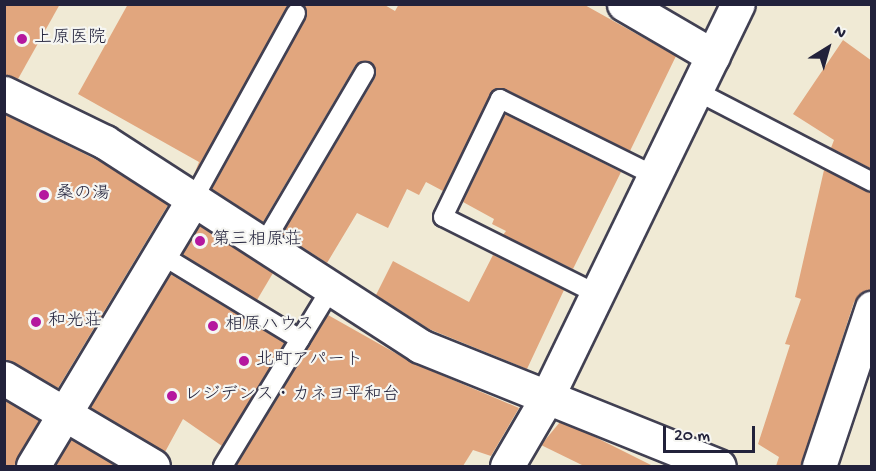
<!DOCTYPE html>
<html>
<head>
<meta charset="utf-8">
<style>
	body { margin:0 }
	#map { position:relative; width:876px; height:471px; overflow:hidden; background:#f0ead5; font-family:"Gochi Hand","Klee One",sans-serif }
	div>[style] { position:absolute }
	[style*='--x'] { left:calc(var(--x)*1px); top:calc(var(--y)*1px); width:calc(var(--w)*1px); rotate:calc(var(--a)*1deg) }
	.building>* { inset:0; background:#e1a67e }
	.roads { filter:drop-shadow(2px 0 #414052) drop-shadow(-2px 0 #414052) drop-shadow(0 2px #414052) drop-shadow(0 -2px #414052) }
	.service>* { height:18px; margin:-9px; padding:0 9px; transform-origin:9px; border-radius:9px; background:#fff }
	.minor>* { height:33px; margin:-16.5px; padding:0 16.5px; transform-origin:16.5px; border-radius:16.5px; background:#fff }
	.dots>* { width:16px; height:16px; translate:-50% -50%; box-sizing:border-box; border:3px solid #f6f6f2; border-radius:50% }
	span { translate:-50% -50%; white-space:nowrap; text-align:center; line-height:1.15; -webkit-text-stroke:4.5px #f6f6f2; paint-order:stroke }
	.poi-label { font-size:18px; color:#22223b }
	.left { translate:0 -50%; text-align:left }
	.frame { position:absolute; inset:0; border:6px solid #22223b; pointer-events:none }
	.north { position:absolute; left:798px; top:18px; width:60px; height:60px; -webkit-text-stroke:4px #f6f6f2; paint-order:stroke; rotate:37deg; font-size:16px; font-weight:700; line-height:24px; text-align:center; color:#22223b }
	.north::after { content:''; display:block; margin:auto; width:21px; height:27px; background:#22223b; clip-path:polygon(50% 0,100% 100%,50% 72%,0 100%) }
	.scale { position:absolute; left:663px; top:426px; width:92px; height:27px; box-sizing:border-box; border:3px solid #22223b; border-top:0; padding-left:8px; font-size:18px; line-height:21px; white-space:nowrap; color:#22223b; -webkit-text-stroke:4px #f6f6f2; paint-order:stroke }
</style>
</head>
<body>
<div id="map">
	<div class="building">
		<i style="clip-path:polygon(4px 4px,60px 4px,18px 79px,4px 75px)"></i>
		<i style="clip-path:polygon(128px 4px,289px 4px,193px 177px,199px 162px,78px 94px)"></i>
		<i style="clip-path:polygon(303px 4px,383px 4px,395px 11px,399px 4px,583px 4px,676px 56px,630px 151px,505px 89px,494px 89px,443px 191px,426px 182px,419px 195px,407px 189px,388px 228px,357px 213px,327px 263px,282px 234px,375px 78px,371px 63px,355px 66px,263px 222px,212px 189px,306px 18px)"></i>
		<i style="clip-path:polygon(843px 40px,872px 61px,872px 169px,831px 148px,834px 140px,793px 114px)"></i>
		<i style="clip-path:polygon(4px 114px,103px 163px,168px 205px,58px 388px,4px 359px)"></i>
		<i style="clip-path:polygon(505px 114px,621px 172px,573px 269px,503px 235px,506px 231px,492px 224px,494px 219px,463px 202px)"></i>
		<i style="clip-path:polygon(824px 170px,872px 193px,872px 290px,854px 302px,801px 466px,776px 466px,779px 457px,758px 444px,790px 345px,785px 344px,801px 299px,795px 297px)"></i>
		<i style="clip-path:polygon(199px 225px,273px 273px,257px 300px,182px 254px)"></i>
		<i style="clip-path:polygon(493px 255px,564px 290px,527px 369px,429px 329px,376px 295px,393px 261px,469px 302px)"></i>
		<i style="clip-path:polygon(170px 274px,285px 343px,222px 446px,183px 419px,165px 452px,90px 407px)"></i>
		<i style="clip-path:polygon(328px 315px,413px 363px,519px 408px,491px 456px,473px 450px,463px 466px,236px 466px)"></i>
		<i style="clip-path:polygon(4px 400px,39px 420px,14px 466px,4px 466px)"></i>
		<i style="clip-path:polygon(560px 422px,591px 435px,653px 466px,584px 466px,541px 445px)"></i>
		<i style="clip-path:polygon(71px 439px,117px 466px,55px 466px)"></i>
	</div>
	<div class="roads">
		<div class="service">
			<i style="--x:696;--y:91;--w:198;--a:27.3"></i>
			<i style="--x:194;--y:198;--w:211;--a:-61.1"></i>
			<i style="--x:263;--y:245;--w:201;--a:-59.5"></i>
			<i style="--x:160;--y:254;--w:164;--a:31.3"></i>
			<i style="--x:597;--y:294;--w:172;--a:-153.4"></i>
			<i style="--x:443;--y:217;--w:131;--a:-64.2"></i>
			<i style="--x:500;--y:99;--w:173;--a:26.4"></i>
			<i style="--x:223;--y:466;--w:206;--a:-58.7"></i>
		</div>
		<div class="minor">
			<i style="--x:624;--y:4;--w:103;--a:30.3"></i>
			<i style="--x:4;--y:93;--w:112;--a:25.9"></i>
			<i style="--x:105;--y:142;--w:375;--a:32.9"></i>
			<i style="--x:420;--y:346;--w:322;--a:21.9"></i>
			<i style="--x:4;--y:378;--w:173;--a:30.6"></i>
			<i style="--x:33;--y:466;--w:313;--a:-59"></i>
			<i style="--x:507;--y:466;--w:75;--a:-59.7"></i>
			<i style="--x:545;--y:401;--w:441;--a:-64.1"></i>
			<i style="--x:819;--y:466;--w:167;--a:-71.5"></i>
		</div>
	</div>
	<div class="dots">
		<i style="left:22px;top:39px;background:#b5179e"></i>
		<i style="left:44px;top:195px;background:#b5179e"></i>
		<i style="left:200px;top:241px;background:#b5179e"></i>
		<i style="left:36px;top:322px;background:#b5179e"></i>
		<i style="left:213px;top:326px;background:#b5179e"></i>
		<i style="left:244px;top:361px;background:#b5179e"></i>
		<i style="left:172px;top:396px;background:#b5179e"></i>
	</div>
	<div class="poi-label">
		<span class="left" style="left:34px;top:39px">上原医院</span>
		<span class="left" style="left:56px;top:195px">桑の湯</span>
		<span class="left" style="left:212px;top:241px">第三相原荘</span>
		<span class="left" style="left:48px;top:322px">和光荘</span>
		<span class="left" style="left:225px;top:326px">相原ハウス</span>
		<span class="left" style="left:256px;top:361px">北町アパート</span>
		<span class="left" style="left:184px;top:396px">レジデンス・カネヨ平和台</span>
	</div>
	<div class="frame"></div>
	<div class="north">N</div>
	<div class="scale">20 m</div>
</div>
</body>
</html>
